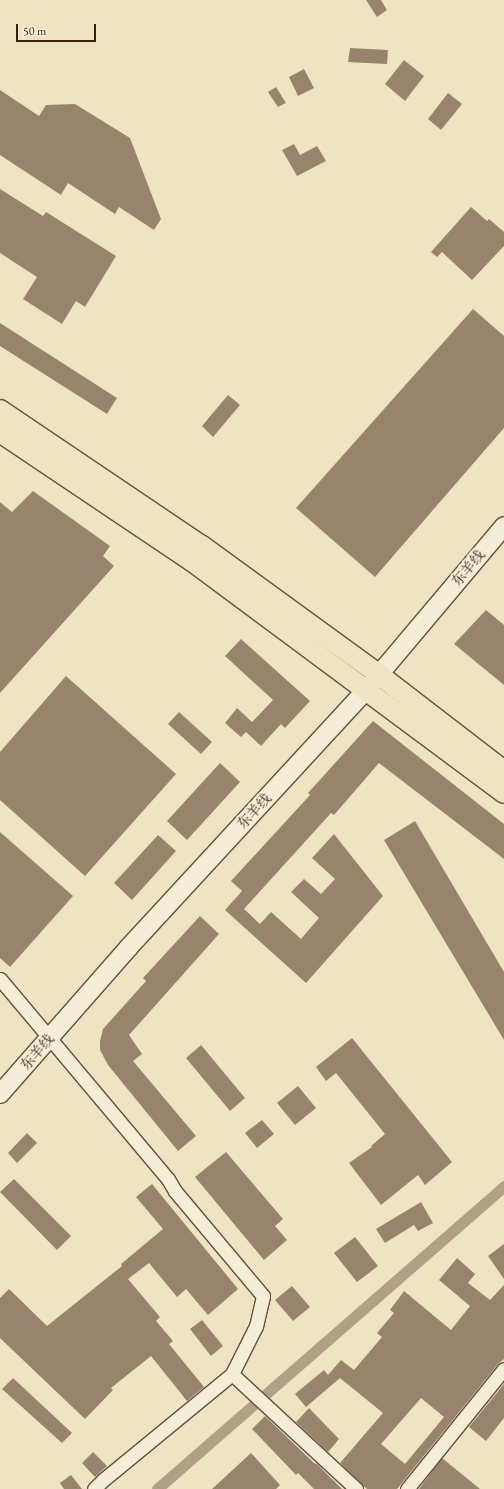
<!DOCTYPE html>
<html>
<head>
<meta charset="utf-8">
<style>
	body { margin:0 }
	#map { position:relative; width:504px; height:1489px; overflow:hidden; background:#eee4c2; font-family:"EB Garamond","Noto Serif SC",serif }
	div>[style] { position:absolute }
	[style*='--x'] { left:calc(var(--x)*1px); top:calc(var(--y)*1px); width:calc(var(--w)*1px); rotate:calc(var(--a)*1deg) }
	.canal>* { height:11px; margin:-5.5px; padding:0 5.5px; transform-origin:5.5px; border-radius:5.5px; background:#b1a086 }
	.building>* { inset:0; background:#98846d }
	.roads { filter:drop-shadow(1px 0 #684f3d) drop-shadow(-1px 0 #684f3d) drop-shadow(0 1px #684f3d) drop-shadow(0 -1px #684f3d) }
	.street>* { height:13px; margin:-6.5px; padding:0 6.5px; transform-origin:6.5px; border-radius:6.5px; background:#f4edd7 }
	.secondary>* { height:18px; margin:-9px; padding:0 9px; transform-origin:9px; border-radius:9px; background:#f4edd7 }
	.primary>* { height:20px; margin:-10px; padding:0 10px; transform-origin:10px; border-radius:10px; background:#eee4c2 }
	span { translate:-50% -50%; white-space:nowrap; text-align:center; line-height:1.15; -webkit-text-stroke:4px #f4edd7; paint-order:stroke }
	.street-label { font-size:14px; color:#3b1d11 }
	.scale { position:absolute; left:16px; top:24px; width:80px; height:18px; box-sizing:border-box; border:2px solid #3b1d11; border-top:0; padding-left:5px; font-size:12px; line-height:14px; white-space:nowrap; color:#3b1d11; -webkit-text-stroke:3px #f4edd7; paint-order:stroke }
</style>
</head>
<body>
<div id="map">
	<div class="canal">
		<i style="--x:157;--y:1489;--w:461;--a:-41.1"></i>
	</div>
	<div class="building">
		<i style="clip-path:polygon(366px 0,381px 0,387px 10px,377px 17px)"></i>
		<i style="clip-path:polygon(350px 48px,388px 50px,387px 64px,348px 62px)"></i>
		<i style="clip-path:polygon(404px 60px,424px 76px,405px 101px,385px 84px)"></i>
		<i style="clip-path:polygon(304px 69px,314px 88px,298px 96px,289px 77px)"></i>
		<i style="clip-path:polygon(276px 87px,286px 103px,278px 107px,268px 92px)"></i>
		<i style="clip-path:polygon(0 90px,39px 116px,46px 105px,75px 104px,130px 138px,161px 219px,154px 230px,119px 207px,115px 214px,68px 183px,61px 195px,0 155px)"></i>
		<i style="clip-path:polygon(448px 93px,462px 104px,441px 130px,428px 119px)"></i>
		<i style="clip-path:polygon(294px 144px,300px 155px,317px 146px,326px 161px,297px 176px,282px 150px)"></i>
		<i style="clip-path:polygon(0 189px,43px 216px,46px 212px,116px 256px,85px 307px,76px 301px,62px 324px,23px 299px,37px 277px,0 253px)"></i>
		<i style="clip-path:polygon(471px 207px,487px 221px,489px 219px,504px 232px,504px 246px,472px 280px,442px 252px,437px 257px,431px 252px)"></i>
		<i style="clip-path:polygon(473px 309px,504px 336px,504px 428px,375px 577px,296px 508px)"></i>
		<i style="clip-path:polygon(0 323px,117px 398px,107px 414px,0 346px)"></i>
		<i style="clip-path:polygon(228px 395px,240px 405px,213px 437px,202px 426px)"></i>
		<i style="clip-path:polygon(33px 491px,110px 546px,103px 556px,114px 566px,0 693px,0 502px,12px 512px)"></i>
		<i style="clip-path:polygon(486px 610px,504px 625px,504px 685px,454px 644px)"></i>
		<i style="clip-path:polygon(241px 639px,310px 701px,285px 728px,281px 724px,261px 746px,246px 732px,241px 737px,225px 723px,237px 708px,252px 722px,273px 700px,225px 656px)"></i>
		<i style="clip-path:polygon(66px 676px,176px 774px,85px 876px,0 800px,0 752px)"></i>
		<i style="clip-path:polygon(179px 712px,212px 742px,201px 754px,168px 724px)"></i>
		<i style="clip-path:polygon(373px 721px,504px 824px,504px 859px,379px 763px,334px 815px,331px 813px,244px 909px,260px 924px,271px 912px,301px 939px,319px 918px,291px 892px,304px 879px,321px 894px,335px 879px,312px 858px,334px 834px,383px 896px,306px 983px,225px 910px,242px 891px,231px 881px,310px 795px,308px 793px)"></i>
		<i style="clip-path:polygon(220px 763px,240px 782px,187px 840px,167px 821px)"></i>
		<i style="clip-path:polygon(415px 821px,504px 972px,504px 1040px,384px 840px)"></i>
		<i style="clip-path:polygon(0 832px,73px 896px,10px 967px,0 958px)"></i>
		<i style="clip-path:polygon(158px 835px,176px 851px,132px 900px,114px 883px)"></i>
		<i style="clip-path:polygon(200px 916px,219px 934px,129px 1035px,142px 1054px,133px 1061px,196px 1136px,178px 1151px,108px 1065px,100px 1050px,100px 1041px,103px 1029px,146px 981px,143px 978px)"></i>
		<i style="clip-path:polygon(352px 1038px,452px 1162px,425px 1185px,418px 1175px,381px 1205px,349px 1163px,372px 1147px,371px 1146px,385px 1134px,336px 1073px,326px 1081px,316px 1067px)"></i>
		<i style="clip-path:polygon(201px 1045px,245px 1098px,230px 1111px,186px 1058px)"></i>
		<i style="clip-path:polygon(298px 1086px,316px 1108px,295px 1125px,277px 1103px)"></i>
		<i style="clip-path:polygon(262px 1120px,274px 1134px,257px 1148px,245px 1133px)"></i>
		<i style="clip-path:polygon(27px 1133px,37px 1143px,17px 1163px,8px 1153px)"></i>
		<i style="clip-path:polygon(226px 1152px,283px 1219px,275px 1226px,287px 1240px,264px 1260px,195px 1177px)"></i>
		<i style="clip-path:polygon(14px 1179px,71px 1236px,57px 1250px,0 1192px)"></i>
		<i style="clip-path:polygon(152px 1184px,238px 1289px,208px 1315px,186px 1289px,177px 1297px,149px 1263px,128px 1279px,160px 1317px,156px 1321px,173px 1341px,169px 1344px,204px 1387px,187px 1401px,151px 1356px,111px 1388px,113px 1390px,85px 1419px,0 1338px,0 1298px,9px 1289px,47px 1326px,122px 1266px,121px 1264px,163px 1229px,136px 1197px)"></i>
		<i style="clip-path:polygon(421px 1202px,433px 1223px,418px 1231px,414px 1225px,385px 1243px,376px 1229px)"></i>
		<i style="clip-path:polygon(355px 1237px,378px 1266px,357px 1282px,334px 1253px)"></i>
		<i style="clip-path:polygon(504px 1244px,504px 1279px,488px 1256px)"></i>
		<i style="clip-path:polygon(evenodd,457px 1258px,475px 1274px,468px 1283px,490px 1300px,504px 1285px,504px 1359px,498px 1364px,397px 1489px,367px 1489px,340px 1463px,383px 1413px,340px 1378px,306px 1407px,295px 1394px,324px 1370px,328px 1375px,341px 1360px,354px 1370px,382px 1337px,377px 1333px,394px 1313px,390px 1310px,404px 1291px,451px 1330px,470px 1306px,439px 1280px,457px 1258px,421px 1398px,444px 1417px,405px 1464px,381px 1444px,421px 1398px)"></i>
		<i style="clip-path:polygon(292px 1286px,310px 1307px,293px 1321px,275px 1300px)"></i>
		<i style="clip-path:polygon(202px 1320px,223px 1346px,211px 1356px,190px 1329px)"></i>
		<i style="clip-path:polygon(13px 1378px,72px 1433px,62px 1443px,2px 1389px)"></i>
		<i style="clip-path:polygon(504px 1384px,504px 1418px,486px 1441px,469px 1427px)"></i>
		<i style="clip-path:polygon(309px 1408px,339px 1439px,328px 1452px,296px 1422px)"></i>
		<i style="clip-path:polygon(265px 1416px,314px 1463px,317px 1464px,342px 1489px,314px 1489px,298px 1473px,296px 1475px,252px 1429px)"></i>
		<i style="clip-path:polygon(93px 1452px,107px 1466px,95px 1477px,82px 1463px)"></i>
		<i style="clip-path:polygon(251px 1453px,280px 1485px,276px 1489px,212px 1489px)"></i>
		<i style="clip-path:polygon(442px 1458px,480px 1489px,419px 1489px)"></i>
		<i style="clip-path:polygon(71px 1475px,82px 1489px,64px 1489px,60px 1483px)"></i>
	</div>
	<div class="roads">
		<div class="street">
			<i style="--x:0;--y:979;--w:261;--a:50"></i>
			<i style="--x:168;--y:1179;--w:14;--a:60"></i>
			<i style="--x:175;--y:1191;--w:137;--a:50"></i>
			<i style="--x:263;--y:1296;--w:31;--a:103"></i>
			<i style="--x:256;--y:1326;--w:54;--a:116.6"></i>
			<i style="--x:232;--y:1374;--w:166;--a:140.6"></i>
			<i style="--x:104;--y:1479;--w:14;--a:135"></i>
			<i style="--x:232;--y:1374;--w:169;--a:42.8"></i>
			<i style="--x:407;--y:1489;--w:154;--a:-51.1"></i>
		</div>
		<div class="secondary">
			<i style="--x:0;--y:1094;--w:196;--a:-48.7"></i>
			<i style="--x:129;--y:947;--w:350;--a:-47.3"></i>
			<i style="--x:366;--y:690;--w:214;--a:-49.9"></i>
		</div>
		<div class="primary">
			<i style="--x:0;--y:410;--w:244;--a:34"></i>
			<i style="--x:202;--y:546;--w:218;--a:36"></i>
			<i style="--x:378;--y:674;--w:159;--a:37.6"></i>
			<i style="--x:0;--y:432;--w:231;--a:33.9"></i>
			<i style="--x:192;--y:561;--w:389;--a:36.6"></i>
		</div>
	</div>
	<div class="street-label">
		<span style="left:468px;top:568px;rotate:-50deg">东羊线</span>
		<span style="left:254px;top:811px;rotate:-47deg">东羊线</span>
		<span style="left:37px;top:1052px;rotate:-49deg">东羊线</span>
	</div>
	<div class="scale">50 m</div>
</div>
</body>
</html>
